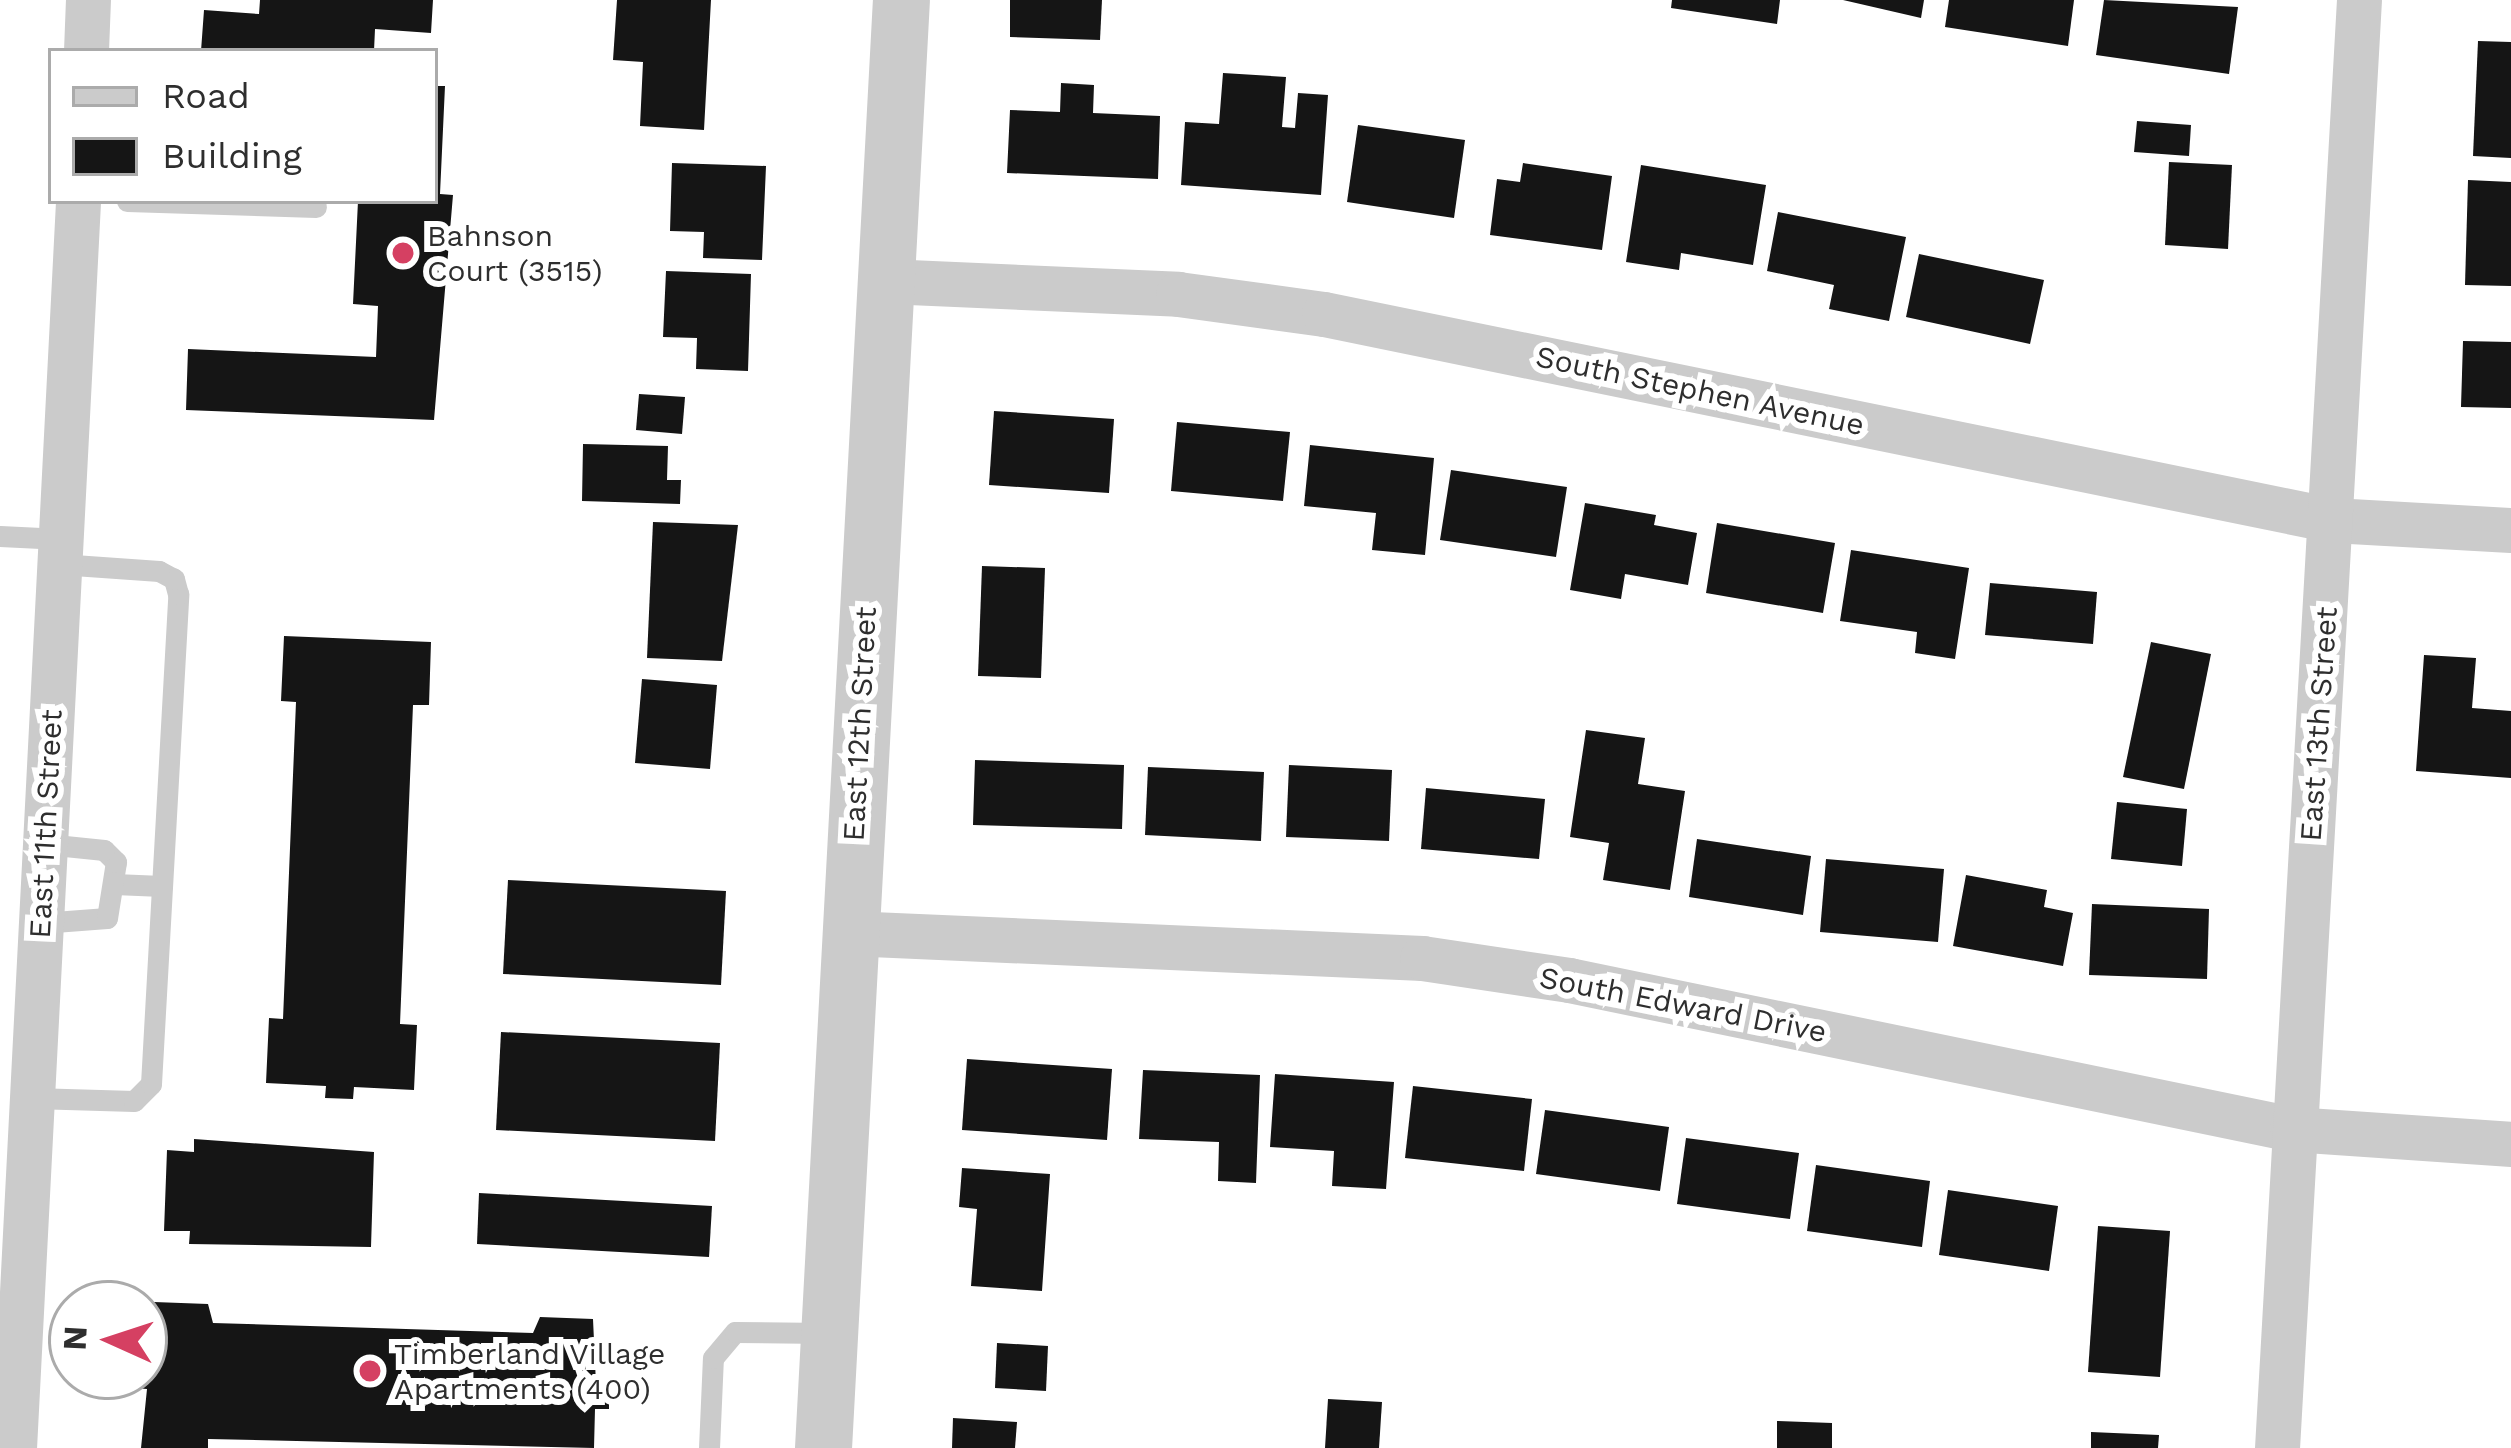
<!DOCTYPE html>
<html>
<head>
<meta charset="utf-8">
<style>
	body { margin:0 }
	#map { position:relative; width:2511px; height:1448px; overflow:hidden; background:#fff; font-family:"Work Sans",sans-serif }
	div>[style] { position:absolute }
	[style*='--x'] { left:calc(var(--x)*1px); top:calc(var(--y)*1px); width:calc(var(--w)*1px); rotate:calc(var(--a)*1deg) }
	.building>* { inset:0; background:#151515 }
	.service>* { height:21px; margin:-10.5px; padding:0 10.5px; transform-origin:10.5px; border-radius:10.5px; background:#cbcbcb }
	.minor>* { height:45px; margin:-22.5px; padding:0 22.5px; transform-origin:22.5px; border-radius:22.5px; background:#cbcbcb }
	.tertiary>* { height:57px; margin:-28.5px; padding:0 28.5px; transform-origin:28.5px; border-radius:28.5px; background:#cbcbcb }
	.dots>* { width:33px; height:33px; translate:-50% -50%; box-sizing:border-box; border:6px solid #fff; border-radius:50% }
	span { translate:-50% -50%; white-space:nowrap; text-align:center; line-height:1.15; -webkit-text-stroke:12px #fff; paint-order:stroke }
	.poi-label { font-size:30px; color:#2e2e2e }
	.left { translate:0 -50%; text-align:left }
	.street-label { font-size:30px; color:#2e2e2e }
	.legend { position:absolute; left:48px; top:48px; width:390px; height:156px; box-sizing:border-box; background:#fff; border:3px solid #ababab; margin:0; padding:15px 21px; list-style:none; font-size:36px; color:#2e2e2e }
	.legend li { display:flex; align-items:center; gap:24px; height:60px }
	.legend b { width:60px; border:3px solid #ababab }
	.north { position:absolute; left:48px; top:1280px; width:120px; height:120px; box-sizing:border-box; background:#fff; border:3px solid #ababab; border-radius:50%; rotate:273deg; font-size:33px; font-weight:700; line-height:48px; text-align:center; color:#2e2e2e }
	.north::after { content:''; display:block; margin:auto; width:42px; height:54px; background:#d54062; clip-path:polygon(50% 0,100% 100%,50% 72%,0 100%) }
</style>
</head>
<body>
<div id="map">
	<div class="building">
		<i style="clip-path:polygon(260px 0,433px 0,431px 33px,375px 29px,374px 51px,201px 51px,204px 10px,259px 14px)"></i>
		<i style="clip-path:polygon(617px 0,711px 0,704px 130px,640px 126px,643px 62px,613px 60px)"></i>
		<i style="clip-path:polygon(1010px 0,1102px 0,1100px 40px,1010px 37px)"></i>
		<i style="clip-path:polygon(1672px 0,1780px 0,1777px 24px,1671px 8px)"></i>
		<i style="clip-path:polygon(1843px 0,1924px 0,1921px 18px)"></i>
		<i style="clip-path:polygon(1949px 0,2074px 0,2068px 46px,1945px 27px)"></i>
		<i style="clip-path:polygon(2104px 0,2238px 7px,2229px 74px,2096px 55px)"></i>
		<i style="clip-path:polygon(2478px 41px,2511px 42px,2511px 158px,2473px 156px)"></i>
		<i style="clip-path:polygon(1223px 73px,1286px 77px,1282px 127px,1295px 128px,1298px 93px,1328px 95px,1321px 195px,1181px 185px,1185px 122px,1219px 124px)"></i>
		<i style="clip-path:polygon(1061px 83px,1094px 85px,1093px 113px,1160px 116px,1158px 179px,1007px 173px,1010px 110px,1060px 112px)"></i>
		<i style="clip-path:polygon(435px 86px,445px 86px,440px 194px,453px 195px,434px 420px,186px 410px,188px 349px,376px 357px,378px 306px,353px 304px,358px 201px,435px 201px)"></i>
		<i style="clip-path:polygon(2137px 121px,2191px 125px,2189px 156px,2134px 152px)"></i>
		<i style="clip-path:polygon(1358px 125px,1465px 140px,1454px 218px,1347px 202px)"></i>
		<i style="clip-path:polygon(2169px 162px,2232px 165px,2228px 249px,2165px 245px)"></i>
		<i style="clip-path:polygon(672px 163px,766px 166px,762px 260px,703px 258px,704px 232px,670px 231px)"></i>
		<i style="clip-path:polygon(1523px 163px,1612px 176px,1602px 250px,1490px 235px,1497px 179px,1520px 182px)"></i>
		<i style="clip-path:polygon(1641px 165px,1766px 185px,1753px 265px,1681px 253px,1679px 270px,1626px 262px)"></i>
		<i style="clip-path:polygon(2468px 180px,2511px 182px,2511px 286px,2465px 285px)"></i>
		<i style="clip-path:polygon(1778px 212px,1906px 237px,1889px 321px,1829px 309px,1834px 285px,1767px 271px)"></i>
		<i style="clip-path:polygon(1919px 254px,2044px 280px,2030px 344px,1906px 317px)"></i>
		<i style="clip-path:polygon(666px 271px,751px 274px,748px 371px,696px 369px,697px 338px,663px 337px)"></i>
		<i style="clip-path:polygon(2463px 341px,2511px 342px,2511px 408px,2461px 407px)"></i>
		<i style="clip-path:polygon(639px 394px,685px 397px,682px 434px,636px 430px)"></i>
		<i style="clip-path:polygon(994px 411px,1114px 419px,1109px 493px,989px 485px)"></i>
		<i style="clip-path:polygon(1177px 422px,1290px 432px,1283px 501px,1171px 491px)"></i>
		<i style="clip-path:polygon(583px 444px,668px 446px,667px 480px,681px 480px,680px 504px,582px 501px)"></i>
		<i style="clip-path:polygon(1310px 445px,1434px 458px,1425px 555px,1372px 550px,1376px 513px,1304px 506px)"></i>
		<i style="clip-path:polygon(1451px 470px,1567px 487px,1556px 557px,1440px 540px)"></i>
		<i style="clip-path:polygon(1585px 503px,1656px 515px,1654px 525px,1697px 533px,1688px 585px,1625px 574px,1621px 599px,1570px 590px)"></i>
		<i style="clip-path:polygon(653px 522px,738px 525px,722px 661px,647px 658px)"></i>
		<i style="clip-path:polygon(1717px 523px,1835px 543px,1823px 613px,1706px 593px)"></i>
		<i style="clip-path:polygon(1851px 550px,1969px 568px,1955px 659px,1915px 653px,1917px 632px,1840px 621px)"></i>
		<i style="clip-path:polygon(982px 566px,1045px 568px,1041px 678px,978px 676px)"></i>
		<i style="clip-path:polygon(1990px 583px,2097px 592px,2093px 644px,1985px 635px)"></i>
		<i style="clip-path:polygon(284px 636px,431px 642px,429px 705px,413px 705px,400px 1024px,417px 1025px,414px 1090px,354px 1087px,353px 1099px,325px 1098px,326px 1086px,266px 1083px,269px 1018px,283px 1019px,296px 702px,281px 701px)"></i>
		<i style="clip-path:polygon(2151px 642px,2211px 654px,2184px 789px,2123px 777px)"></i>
		<i style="clip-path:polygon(2424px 655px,2476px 658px,2472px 708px,2511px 711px,2511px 778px,2416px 771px)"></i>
		<i style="clip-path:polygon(642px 679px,717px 685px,710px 769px,635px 763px)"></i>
		<i style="clip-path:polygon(1586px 730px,1645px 738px,1638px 784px,1685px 791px,1670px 890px,1603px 880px,1609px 843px,1570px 837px)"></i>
		<i style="clip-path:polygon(975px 760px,1124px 765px,1122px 829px,973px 825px)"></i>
		<i style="clip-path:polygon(1289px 765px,1392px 770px,1389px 841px,1286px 837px)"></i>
		<i style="clip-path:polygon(1148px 767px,1264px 772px,1261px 841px,1145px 835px)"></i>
		<i style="clip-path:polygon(1426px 788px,1545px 799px,1539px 859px,1421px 849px)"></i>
		<i style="clip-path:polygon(2117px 802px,2187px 809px,2182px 866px,2111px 859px)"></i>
		<i style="clip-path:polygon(1697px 839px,1811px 856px,1803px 915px,1689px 897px)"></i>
		<i style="clip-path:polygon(1826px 859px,1944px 869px,1938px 942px,1820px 932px)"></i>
		<i style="clip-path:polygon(1966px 875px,2047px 890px,2044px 907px,2073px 913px,2063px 966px,1953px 946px)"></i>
		<i style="clip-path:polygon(508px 880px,726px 891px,721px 985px,503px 974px)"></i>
		<i style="clip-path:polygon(2092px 904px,2209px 909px,2207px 979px,2089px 975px)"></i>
		<i style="clip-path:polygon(501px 1032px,720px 1043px,715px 1141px,496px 1130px)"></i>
		<i style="clip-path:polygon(967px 1059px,1112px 1069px,1107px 1140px,962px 1130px)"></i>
		<i style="clip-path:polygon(1143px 1070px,1260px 1075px,1256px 1183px,1218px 1181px,1219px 1142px,1139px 1139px)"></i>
		<i style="clip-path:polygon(1275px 1074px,1394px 1082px,1386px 1189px,1332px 1186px,1334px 1151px,1270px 1147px)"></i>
		<i style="clip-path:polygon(1413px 1086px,1532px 1099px,1524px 1171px,1405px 1158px)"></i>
		<i style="clip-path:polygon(1545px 1110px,1669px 1127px,1660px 1191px,1536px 1174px)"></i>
		<i style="clip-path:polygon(1686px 1138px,1799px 1153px,1790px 1219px,1677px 1204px)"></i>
		<i style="clip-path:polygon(194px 1139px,374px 1152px,371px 1247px,189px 1244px,190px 1231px,164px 1231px,167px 1150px,194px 1152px)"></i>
		<i style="clip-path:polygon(1816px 1165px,1930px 1181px,1922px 1247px,1807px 1231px)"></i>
		<i style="clip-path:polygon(962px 1168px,1050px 1174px,1042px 1291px,971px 1286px,977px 1209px,959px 1207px)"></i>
		<i style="clip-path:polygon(1948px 1190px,2058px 1206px,2049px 1271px,1939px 1255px)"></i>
		<i style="clip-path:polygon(479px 1193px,712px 1206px,709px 1257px,477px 1244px)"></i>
		<i style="clip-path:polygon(2098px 1226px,2170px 1231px,2160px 1377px,2088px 1372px)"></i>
		<i style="clip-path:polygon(154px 1302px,208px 1304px,213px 1323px,533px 1333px,540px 1317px,593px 1319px,596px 1384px,609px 1384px,609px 1409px,595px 1409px,594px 1448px,208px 1439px,208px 1448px,141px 1448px,147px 1389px,134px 1388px,134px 1376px,144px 1376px,147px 1365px)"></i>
		<i style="clip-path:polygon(997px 1343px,1048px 1346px,1046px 1391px,995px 1388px)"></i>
		<i style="clip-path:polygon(1328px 1399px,1382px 1402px,1379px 1448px,1325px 1448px)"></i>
		<i style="clip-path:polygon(953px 1418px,1017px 1422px,1015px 1448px,952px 1448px)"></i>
		<i style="clip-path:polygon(1777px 1421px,1832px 1423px,1832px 1448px,1777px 1448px)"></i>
		<i style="clip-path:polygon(2091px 1432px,2159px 1435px,2158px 1448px,2091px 1448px)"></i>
	</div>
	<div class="service">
		<i style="--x:127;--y:201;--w:189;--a:1.8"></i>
		<i style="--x:0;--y:536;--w:61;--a:2.8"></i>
		<i style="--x:114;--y:884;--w:48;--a:2.4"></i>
		<i style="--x:41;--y:923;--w:66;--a:-4.3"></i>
		<i style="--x:107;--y:918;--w:57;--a:-80.9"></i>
		<i style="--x:116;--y:862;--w:17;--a:-135"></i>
		<i style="--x:104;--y:850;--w:59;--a:-174.2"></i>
		<i style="--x:32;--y:1098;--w:102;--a:1.7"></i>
		<i style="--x:134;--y:1101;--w:24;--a:-45"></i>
		<i style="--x:151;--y:1084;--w:491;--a:-86.8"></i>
		<i style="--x:178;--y:594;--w:16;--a:-105"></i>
		<i style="--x:174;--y:579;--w:17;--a:-152"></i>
		<i style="--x:159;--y:571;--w:100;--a:-176"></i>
		<i style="--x:709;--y:1448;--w:90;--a:-87.5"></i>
		<i style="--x:713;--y:1358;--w:34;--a:-50"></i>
		<i style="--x:735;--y:1332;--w:91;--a:0.6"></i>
	</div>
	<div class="minor">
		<i style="--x:86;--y:51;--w:51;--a:-87.8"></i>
		<i style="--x:886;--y:281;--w:292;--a:2.5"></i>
		<i style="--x:1178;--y:294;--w:147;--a:7.8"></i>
		<i style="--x:1324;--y:314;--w:1029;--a:11.55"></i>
		<i style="--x:2332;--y:520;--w:179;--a:3.2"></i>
		<i style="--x:848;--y:933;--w:575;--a:2.49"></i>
		<i style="--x:1422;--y:958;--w:149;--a:8.5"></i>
		<i style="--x:1569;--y:980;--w:738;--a:11.64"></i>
		<i style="--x:2292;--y:1129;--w:220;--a:3.9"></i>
		<i style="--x:14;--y:1448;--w:1249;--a:-87.06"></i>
		<i style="--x:2277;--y:1448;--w:1450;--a:-86.76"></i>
	</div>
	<div class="tertiary">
		<i style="--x:823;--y:1448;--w:1450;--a:-86.92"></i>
	</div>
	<div class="dots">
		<i style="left:403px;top:253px;background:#d54062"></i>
		<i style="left:370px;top:1371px;background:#d54062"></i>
	</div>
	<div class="poi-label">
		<span class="left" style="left:427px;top:253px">Bahnson<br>Court (3515)</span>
		<span class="left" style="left:394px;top:1371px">Timberland Village<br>Apartments (400)</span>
	</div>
	<div class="street-label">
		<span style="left:1700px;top:391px;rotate:12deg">South Stephen Avenue</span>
		<span style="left:860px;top:724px;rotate:-87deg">East 12th Street</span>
		<span style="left:2319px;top:724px;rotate:-86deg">East 13th Street</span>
		<span style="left:46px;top:824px;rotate:-87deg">East 11th Street</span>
		<span style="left:1683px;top:1005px;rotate:11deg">South Edward Drive</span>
	</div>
	<ul class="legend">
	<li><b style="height:15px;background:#cbcbcb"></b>Road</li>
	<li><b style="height:33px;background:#151515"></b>Building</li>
	</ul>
	<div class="north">N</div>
</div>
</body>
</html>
